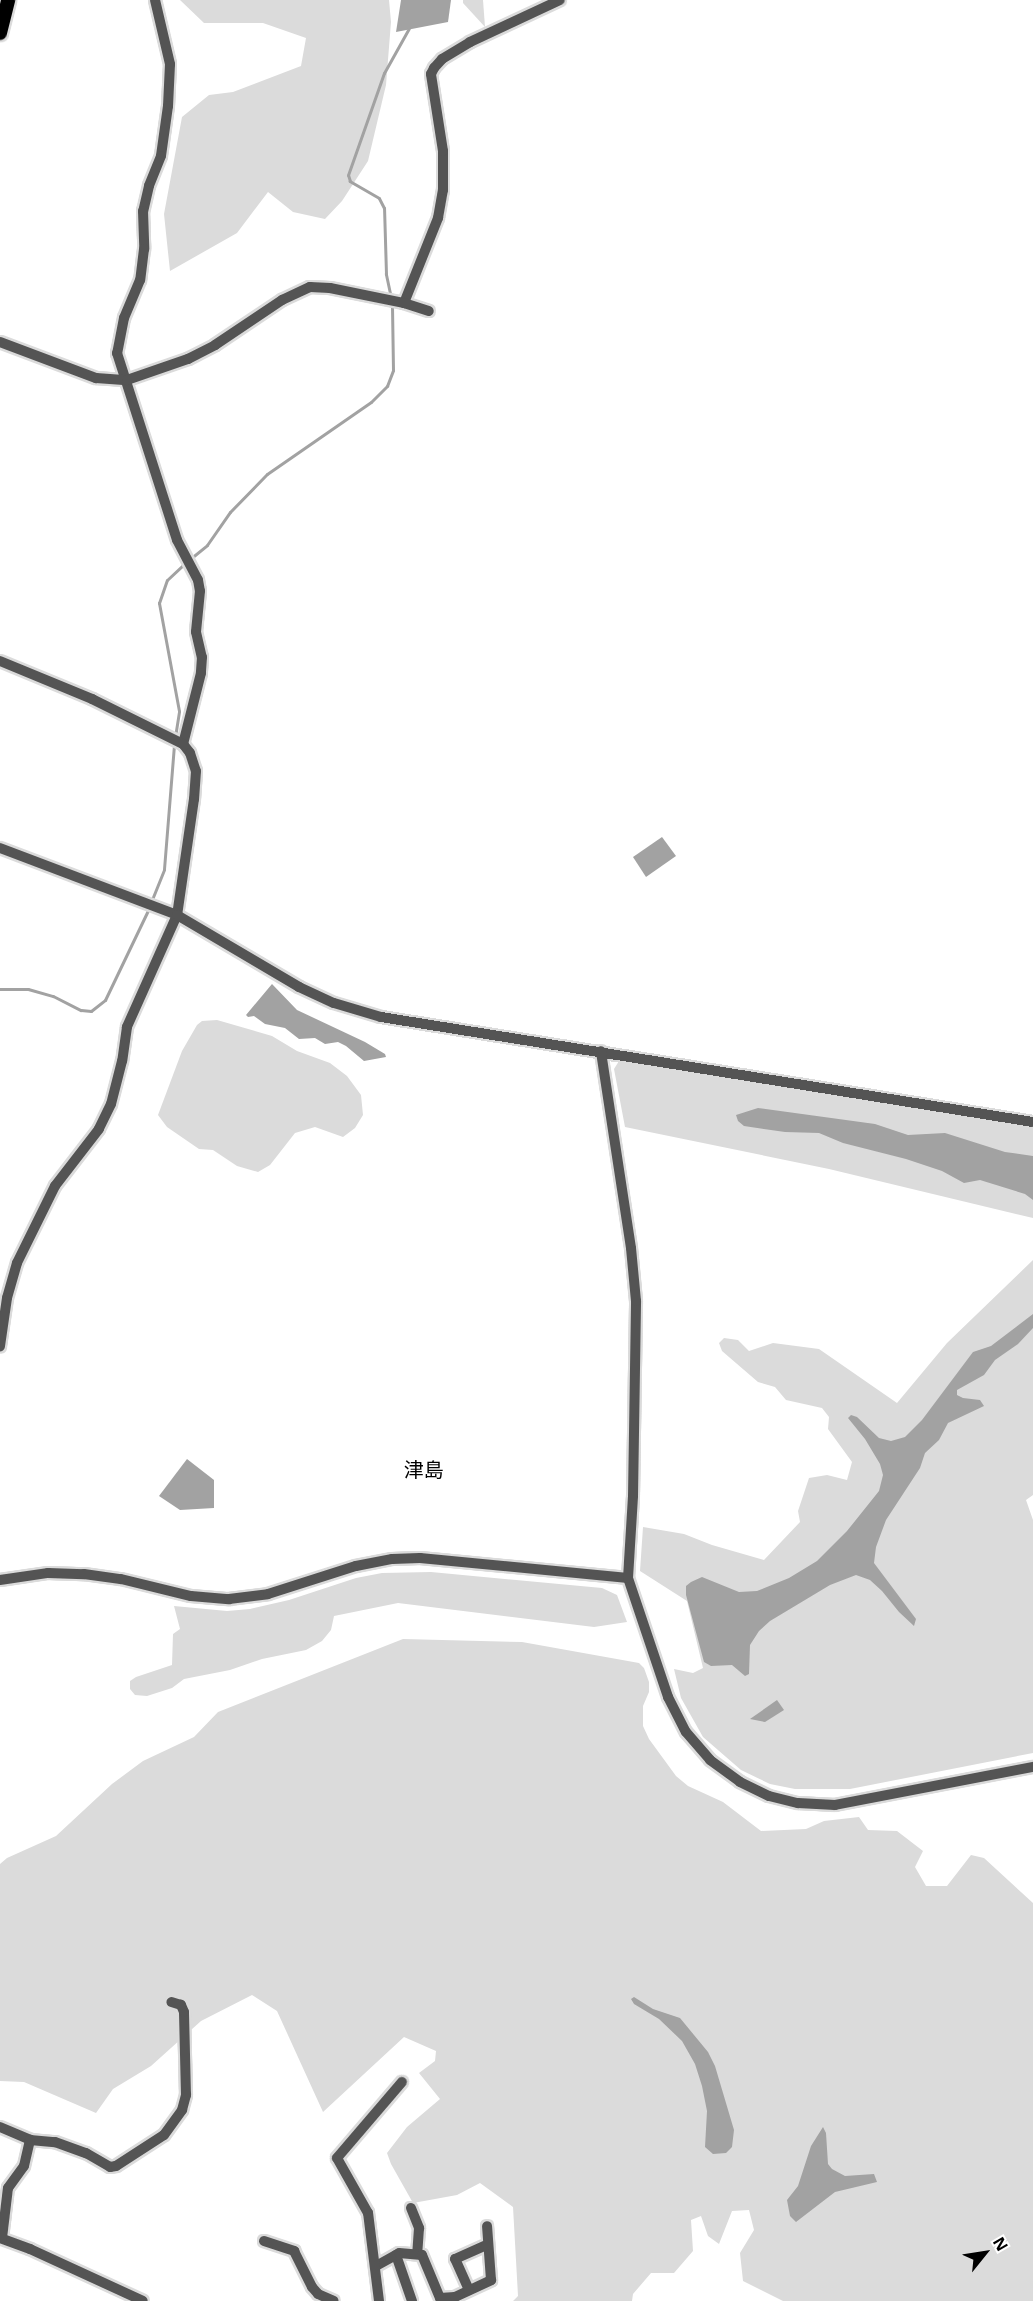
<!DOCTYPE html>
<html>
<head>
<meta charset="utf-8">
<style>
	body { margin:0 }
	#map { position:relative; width:1033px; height:2301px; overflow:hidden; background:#fff; font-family:"Open Sans","Noto Sans JP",sans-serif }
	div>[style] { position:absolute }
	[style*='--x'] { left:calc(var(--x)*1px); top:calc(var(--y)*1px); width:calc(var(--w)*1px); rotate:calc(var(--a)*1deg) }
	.green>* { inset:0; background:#dbdbdb }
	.water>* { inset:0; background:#a2a2a2 }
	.stream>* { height:3px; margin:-1.5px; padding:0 1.5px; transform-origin:1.5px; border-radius:1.5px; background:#a2a2a2 }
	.roads { filter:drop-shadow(2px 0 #dbdbdb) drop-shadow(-2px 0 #dbdbdb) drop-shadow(0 2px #dbdbdb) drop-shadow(0 -2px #dbdbdb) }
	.minor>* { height:10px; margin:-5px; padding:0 5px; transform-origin:5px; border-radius:5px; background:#545454 }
	.major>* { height:14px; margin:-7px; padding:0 7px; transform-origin:7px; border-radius:7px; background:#000 }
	span { translate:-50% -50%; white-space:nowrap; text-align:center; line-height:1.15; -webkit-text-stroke:4.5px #fff; paint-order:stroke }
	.quarter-label { font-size:20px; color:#000 }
	.north { position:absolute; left:955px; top:2223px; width:60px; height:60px; -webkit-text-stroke:4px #fff; paint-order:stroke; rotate:60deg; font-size:16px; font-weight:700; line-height:24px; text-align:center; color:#000 }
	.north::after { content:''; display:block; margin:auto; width:21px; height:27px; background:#000; clip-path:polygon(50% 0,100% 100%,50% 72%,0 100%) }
</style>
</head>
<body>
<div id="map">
	<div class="green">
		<i style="clip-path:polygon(180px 0,389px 0,391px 22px,386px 85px,368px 161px,342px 201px,325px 219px,293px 212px,268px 192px,237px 233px,170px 271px,164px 214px,182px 117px,209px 95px,233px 92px,301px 66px,306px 38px,263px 23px,204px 23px)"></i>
		<i style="clip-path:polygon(463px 0,483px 0,485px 27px,463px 3px)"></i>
		<i style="clip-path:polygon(217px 1020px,272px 1036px,297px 1051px,330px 1063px,347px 1076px,361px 1095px,363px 1115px,355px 1128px,343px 1137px,315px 1127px,295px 1133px,270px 1165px,258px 1172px,237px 1166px,213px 1150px,199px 1149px,167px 1127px,158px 1115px,182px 1051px,197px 1025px,202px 1021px)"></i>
		<i style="clip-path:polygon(619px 1061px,1033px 1128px,1033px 1218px,829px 1169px,625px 1127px,614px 1069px)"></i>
		<i style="clip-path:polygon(1033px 1260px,1033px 1495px,1026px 1500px,1033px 1520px,1033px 1753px,850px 1789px,795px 1789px,770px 1784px,741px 1770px,703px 1737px,681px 1698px,674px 1669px,693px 1673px,703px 1668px,687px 1601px,640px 1571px,643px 1527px,684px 1534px,712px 1545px,764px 1560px,800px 1522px,798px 1511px,809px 1478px,827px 1475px,847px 1480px,852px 1462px,828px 1429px,829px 1417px,822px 1408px,786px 1400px,775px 1387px,758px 1382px,722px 1351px,719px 1343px,724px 1338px,738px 1340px,749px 1351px,773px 1343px,819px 1349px,897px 1403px,947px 1343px)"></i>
		<i style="clip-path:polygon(431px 1572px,602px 1588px,617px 1595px,627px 1622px,594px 1627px,398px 1603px,334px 1616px,331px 1630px,322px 1641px,306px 1650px,262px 1659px,230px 1670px,184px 1679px,172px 1688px,147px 1696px,135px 1695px,130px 1689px,130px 1681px,136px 1677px,172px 1665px,173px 1634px,180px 1629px,174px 1606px,227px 1611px,250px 1609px,289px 1600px,356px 1578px,382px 1573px)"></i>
		<i style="clip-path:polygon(403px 1639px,522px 1642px,639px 1663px,644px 1668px,649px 1682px,649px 1692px,643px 1706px,643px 1726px,649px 1739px,676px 1776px,688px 1786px,723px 1802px,761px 1831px,806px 1829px,824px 1821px,859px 1817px,868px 1830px,897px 1831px,923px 1851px,915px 1867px,926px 1886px,947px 1886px,971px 1855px,984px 1858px,1033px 1903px,1033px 2301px,783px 2301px,743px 2281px,740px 2253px,754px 2230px,749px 2210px,732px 2211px,719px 2244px,708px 2236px,701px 2216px,691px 2220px,693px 2251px,674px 2273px,651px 2273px,633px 2294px,632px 2301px,513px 2301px,518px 2296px,513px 2207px,480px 2183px,457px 2195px,413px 2203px,391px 2164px,387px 2153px,407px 2127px,440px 2099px,419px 2073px,435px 2061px,436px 2051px,404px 2037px,323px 2112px,277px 2011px,252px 1995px,201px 2021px,151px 2066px,113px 2089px,96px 2113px,24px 2082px,0 2081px,0 1864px,7px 1858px,56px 1836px,112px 1784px,143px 1761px,194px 1737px,218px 1712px)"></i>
	</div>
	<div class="water">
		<i style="clip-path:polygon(401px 0,451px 0,448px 22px,396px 32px)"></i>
		<i style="clip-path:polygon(662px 837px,676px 856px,646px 877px,633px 857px)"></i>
		<i style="clip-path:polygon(272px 984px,297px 1010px,365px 1042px,385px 1054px,386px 1057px,364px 1061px,346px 1046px,338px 1042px,325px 1044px,315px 1038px,299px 1039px,285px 1028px,265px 1024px,254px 1016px,248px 1017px,246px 1015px)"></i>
		<i style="clip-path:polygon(758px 1108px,875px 1124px,908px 1135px,945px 1133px,1005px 1152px,1033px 1156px,1033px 1200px,1025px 1194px,980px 1180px,964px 1183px,942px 1171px,906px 1159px,843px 1143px,819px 1133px,785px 1132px,744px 1126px,738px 1121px,736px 1115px)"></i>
		<i style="clip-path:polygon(1033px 1314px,1033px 1328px,1018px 1344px,995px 1360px,984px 1375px,957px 1390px,957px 1395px,963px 1398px,980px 1400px,984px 1406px,948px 1423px,939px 1440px,925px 1453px,920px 1468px,886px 1520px,876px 1547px,874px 1563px,916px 1619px,914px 1626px,899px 1612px,882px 1591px,870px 1580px,856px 1575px,830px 1585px,770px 1621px,759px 1631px,750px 1645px,749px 1674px,745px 1676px,732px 1665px,711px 1666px,704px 1662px,686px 1595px,686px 1586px,691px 1582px,702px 1577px,739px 1592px,757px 1591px,789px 1578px,817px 1561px,847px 1531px,879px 1491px,883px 1475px,880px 1464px,865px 1439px,848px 1418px,851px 1415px,857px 1417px,879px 1438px,891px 1441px,905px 1437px,922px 1420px,973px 1352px,991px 1346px)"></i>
		<i style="clip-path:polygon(187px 1459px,214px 1480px,214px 1508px,180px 1510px,159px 1496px)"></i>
		<i style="clip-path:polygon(777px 1700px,784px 1710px,765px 1722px,750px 1719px)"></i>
		<i style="clip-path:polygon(634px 1997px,653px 2009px,680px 2018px,708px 2052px,715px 2066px,734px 2130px,732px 2147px,726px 2153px,713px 2154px,705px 2147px,707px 2111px,702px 2086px,695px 2064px,682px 2041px,659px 2019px,634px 2004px,631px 1999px)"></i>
		<i style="clip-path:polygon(823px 2127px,826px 2133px,828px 2164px,832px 2169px,845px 2176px,874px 2174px,877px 2182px,835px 2192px,796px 2222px,790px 2216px,787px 2200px,798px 2186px,811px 2146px)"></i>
	</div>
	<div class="stream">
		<i style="--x:391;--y:298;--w:25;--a:-102"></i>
		<i style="--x:386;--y:274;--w:66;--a:-91.7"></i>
		<i style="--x:384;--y:208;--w:11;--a:-117"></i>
		<i style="--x:379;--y:198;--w:34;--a:-150"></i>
		<i style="--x:350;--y:181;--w:6;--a:-108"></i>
		<i style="--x:348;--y:175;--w:108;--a:-70.6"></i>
		<i style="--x:384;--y:73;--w:51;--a:-60.9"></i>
		<i style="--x:190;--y:559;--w:22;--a:-39"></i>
		<i style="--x:207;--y:545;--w:40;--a:-55.1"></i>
		<i style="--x:230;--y:512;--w:53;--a:-45.8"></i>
		<i style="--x:267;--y:474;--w:126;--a:-34.7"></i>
		<i style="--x:371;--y:402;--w:23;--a:-45"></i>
		<i style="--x:387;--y:386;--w:17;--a:-69"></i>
		<i style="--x:393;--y:370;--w:66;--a:-90.9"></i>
		<i style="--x:175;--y:737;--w:26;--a:-81"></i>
		<i style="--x:179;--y:711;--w:110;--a:-100.5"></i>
		<i style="--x:159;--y:603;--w:24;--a:-71"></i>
		<i style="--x:167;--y:580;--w:25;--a:-43"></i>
		<i style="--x:151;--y:902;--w:35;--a:-68"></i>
		<i style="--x:164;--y:869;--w:125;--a:-85.4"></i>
		<i style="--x:0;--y:989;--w:28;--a:0"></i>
		<i style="--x:28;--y:989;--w:26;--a:16"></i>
		<i style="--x:53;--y:996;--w:31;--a:27"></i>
		<i style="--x:81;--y:1010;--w:10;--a:6"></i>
		<i style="--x:91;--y:1011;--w:18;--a:-38"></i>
		<i style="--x:105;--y:1000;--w:102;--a:-64.4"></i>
	</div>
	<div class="roads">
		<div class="minor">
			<i style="--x:155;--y:0;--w:66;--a:76.8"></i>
			<i style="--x:170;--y:64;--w:42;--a:92.7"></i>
			<i style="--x:168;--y:106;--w:50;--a:98"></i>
			<i style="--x:161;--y:156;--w:32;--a:112"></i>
			<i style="--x:149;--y:186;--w:26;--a:103"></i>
			<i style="--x:143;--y:211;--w:38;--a:88"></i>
			<i style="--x:144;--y:249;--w:31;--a:97"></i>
			<i style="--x:140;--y:280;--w:41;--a:112.8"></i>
			<i style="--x:124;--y:318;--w:36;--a:101"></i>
			<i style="--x:117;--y:353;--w:196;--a:72.2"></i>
			<i style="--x:177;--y:540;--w:45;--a:62.3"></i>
			<i style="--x:198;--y:580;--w:11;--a:80"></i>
			<i style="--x:200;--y:591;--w:41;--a:95.6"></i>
			<i style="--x:196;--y:632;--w:26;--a:77"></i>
			<i style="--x:202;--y:657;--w:16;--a:94"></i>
			<i style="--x:201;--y:673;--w:73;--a:104.2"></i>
			<i style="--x:404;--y:303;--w:92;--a:-68.2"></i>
			<i style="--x:438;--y:218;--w:28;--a:-80"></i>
			<i style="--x:443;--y:190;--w:39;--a:-90"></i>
			<i style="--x:443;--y:151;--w:78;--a:-98.9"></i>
			<i style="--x:431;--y:74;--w:7;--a:-63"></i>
			<i style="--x:434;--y:68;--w:12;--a:-48"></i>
			<i style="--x:442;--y:59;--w:33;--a:-31"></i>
			<i style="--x:470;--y:42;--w:99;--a:-25"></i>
			<i style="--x:0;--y:342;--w:103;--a:20.6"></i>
			<i style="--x:96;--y:378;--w:31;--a:4"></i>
			<i style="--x:127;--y:380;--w:65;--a:-19"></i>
			<i style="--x:188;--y:359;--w:30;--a:-27"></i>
			<i style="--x:215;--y:345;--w:81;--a:-33.9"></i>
			<i style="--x:282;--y:300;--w:31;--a:-25"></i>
			<i style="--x:310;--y:287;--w:20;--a:3"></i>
			<i style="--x:330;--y:288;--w:76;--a:11.5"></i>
			<i style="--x:404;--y:303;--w:26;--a:18"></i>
			<i style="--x:0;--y:661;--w:100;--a:22.4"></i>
			<i style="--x:92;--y:699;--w:102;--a:26.3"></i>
			<i style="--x:183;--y:744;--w:11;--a:52"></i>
			<i style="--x:190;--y:753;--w:19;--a:72"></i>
			<i style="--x:196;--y:771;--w:28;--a:94"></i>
			<i style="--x:194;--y:799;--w:117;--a:98.3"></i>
			<i style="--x:177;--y:915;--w:123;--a:114.1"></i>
			<i style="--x:127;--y:1027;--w:34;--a:98"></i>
			<i style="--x:122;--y:1061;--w:44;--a:104.3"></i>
			<i style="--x:111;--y:1104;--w:28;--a:116"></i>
			<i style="--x:99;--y:1129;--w:72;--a:127.7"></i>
			<i style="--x:55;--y:1186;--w:86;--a:116.3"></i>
			<i style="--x:17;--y:1263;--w:36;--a:106"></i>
			<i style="--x:7;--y:1298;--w:49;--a:98.3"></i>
			<i style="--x:0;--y:848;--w:189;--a:20.7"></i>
			<i style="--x:177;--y:915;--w:142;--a:30.5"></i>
			<i style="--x:299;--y:987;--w:38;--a:25"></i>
			<i style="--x:334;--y:1003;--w:49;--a:16.6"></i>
			<i style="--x:381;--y:1017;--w:660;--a:9.15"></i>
			<i style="--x:628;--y:1578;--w:126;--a:71.4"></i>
			<i style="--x:668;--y:1697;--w:39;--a:63"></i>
			<i style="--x:686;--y:1732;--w:37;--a:49"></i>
			<i style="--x:710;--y:1760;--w:37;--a:36"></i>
			<i style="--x:740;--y:1782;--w:32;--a:26"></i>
			<i style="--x:769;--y:1796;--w:30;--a:14"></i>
			<i style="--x:798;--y:1803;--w:37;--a:3"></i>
			<i style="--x:835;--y:1805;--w:202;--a:-10.9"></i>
			<i style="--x:0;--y:1580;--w:49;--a:-8.3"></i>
			<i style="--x:48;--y:1573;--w:36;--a:2"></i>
			<i style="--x:84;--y:1574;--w:37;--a:8"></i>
			<i style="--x:121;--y:1579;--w:72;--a:13.7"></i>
			<i style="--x:191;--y:1596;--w:38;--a:5"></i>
			<i style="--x:229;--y:1599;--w:39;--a:-7"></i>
			<i style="--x:268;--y:1594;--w:92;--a:-17.7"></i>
			<i style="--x:356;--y:1566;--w:37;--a:-11"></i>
			<i style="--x:392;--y:1559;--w:28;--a:-2"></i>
			<i style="--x:420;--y:1558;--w:209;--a:5.5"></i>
			<i style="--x:628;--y:1578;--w:82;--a:-86.5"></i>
			<i style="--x:633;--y:1496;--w:195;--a:-89.1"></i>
			<i style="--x:636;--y:1301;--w:53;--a:-95.4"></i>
			<i style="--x:631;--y:1248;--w:199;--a:-98.7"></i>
			<i style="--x:0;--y:2127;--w:33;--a:23"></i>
			<i style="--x:30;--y:2140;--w:25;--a:5"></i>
			<i style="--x:55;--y:2142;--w:33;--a:20"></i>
			<i style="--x:86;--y:2153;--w:28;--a:30"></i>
			<i style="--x:110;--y:2167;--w:6;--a:-9"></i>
			<i style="--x:116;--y:2166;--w:57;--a:-32.9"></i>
			<i style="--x:164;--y:2135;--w:31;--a:-54"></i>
			<i style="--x:182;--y:2110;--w:16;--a:-75"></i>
			<i style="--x:186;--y:2095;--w:83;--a:-91.4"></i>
			<i style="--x:184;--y:2012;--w:8;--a:-113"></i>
			<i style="--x:181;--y:2005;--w:10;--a:-163"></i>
			<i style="--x:411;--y:2208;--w:22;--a:68"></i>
			<i style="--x:419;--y:2228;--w:26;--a:94"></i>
			<i style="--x:0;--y:2238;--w:32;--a:20"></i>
			<i style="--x:30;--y:2249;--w:124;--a:24.7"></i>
			<i style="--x:2;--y:2238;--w:50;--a:-83.2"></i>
			<i style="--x:8;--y:2188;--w:27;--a:-54"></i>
			<i style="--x:24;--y:2166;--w:27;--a:-77"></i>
			<i style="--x:264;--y:2241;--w:32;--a:18"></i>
			<i style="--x:294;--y:2251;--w:40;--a:63.4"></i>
			<i style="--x:312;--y:2287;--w:9;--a:49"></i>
			<i style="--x:318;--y:2294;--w:17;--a:24"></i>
			<i style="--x:396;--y:2255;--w:49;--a:70.8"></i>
			<i style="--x:376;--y:2266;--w:26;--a:-29"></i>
			<i style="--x:399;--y:2253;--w:23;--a:5"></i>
			<i style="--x:422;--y:2255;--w:47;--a:67.3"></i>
			<i style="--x:440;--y:2298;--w:15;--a:-4"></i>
			<i style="--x:455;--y:2297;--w:40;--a:-25"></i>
			<i style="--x:491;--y:2280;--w:54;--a:-94.2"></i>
			<i style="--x:469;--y:2290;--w:34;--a:-114"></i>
			<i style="--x:455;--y:2259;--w:36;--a:-24"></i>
			<i style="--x:379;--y:2301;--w:89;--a:-97.1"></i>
			<i style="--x:368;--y:2213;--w:63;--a:-119.4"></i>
			<i style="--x:337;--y:2158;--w:100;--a:-49.5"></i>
		</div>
		<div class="major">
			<i style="--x:0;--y:33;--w:34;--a:-76"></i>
		</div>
	</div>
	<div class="quarter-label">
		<span style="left:424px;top:1469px">津島</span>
	</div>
	<div class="north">N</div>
</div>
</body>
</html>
